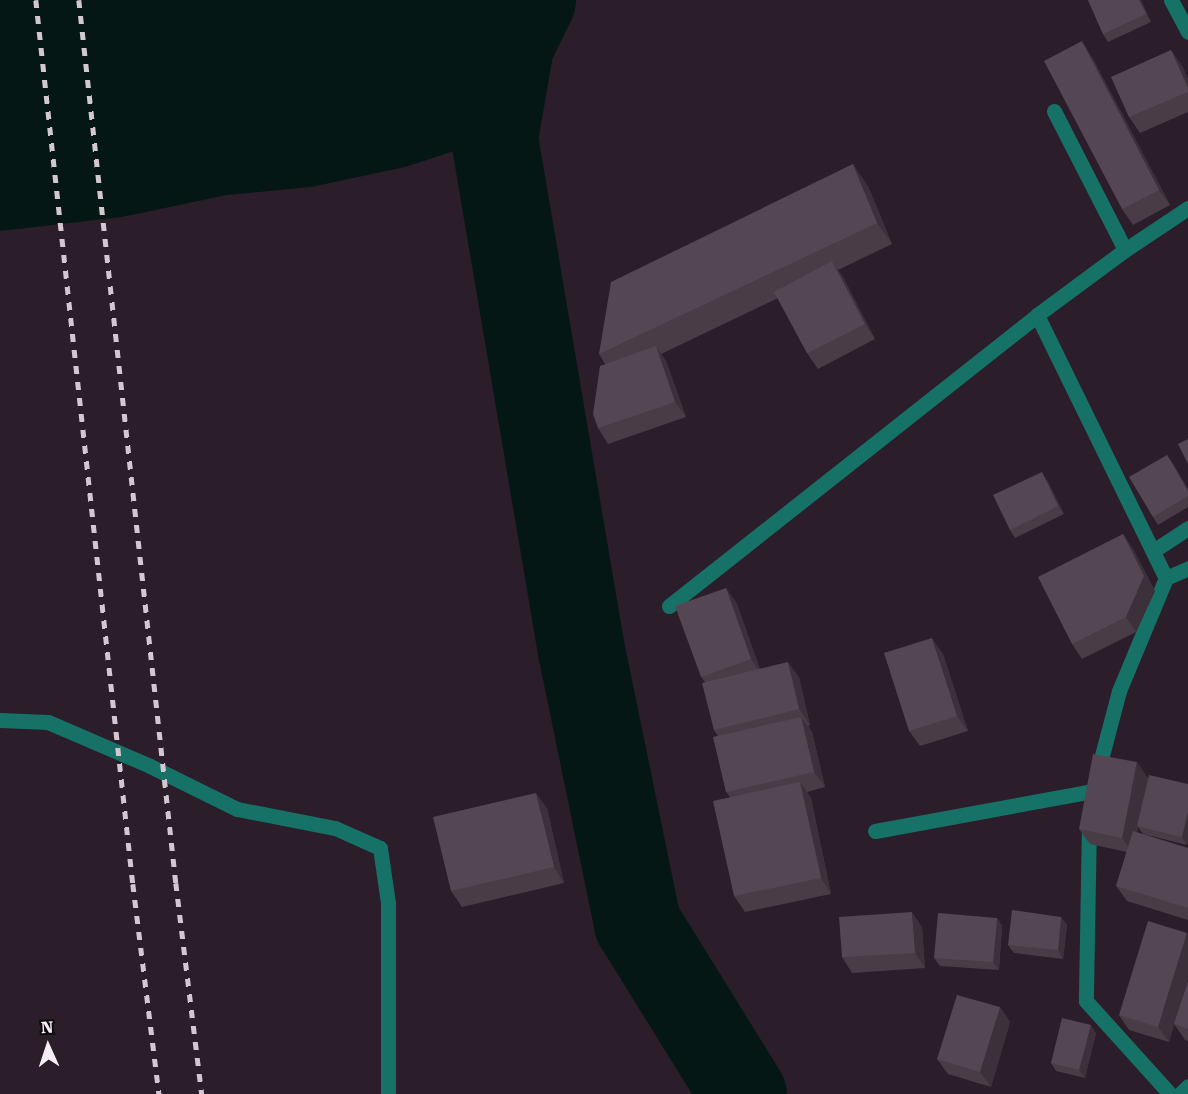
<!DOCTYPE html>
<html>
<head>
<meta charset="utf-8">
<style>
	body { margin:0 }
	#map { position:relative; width:1188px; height:1094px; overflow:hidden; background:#2b1d29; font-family:"Roboto Serif",serif }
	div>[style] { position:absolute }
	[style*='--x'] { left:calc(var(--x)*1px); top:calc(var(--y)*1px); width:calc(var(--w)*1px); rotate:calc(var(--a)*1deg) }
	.water>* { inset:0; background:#051714 }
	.river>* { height:87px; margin:-43.5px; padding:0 43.5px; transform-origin:43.5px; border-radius:43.5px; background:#051714 }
	.minor>* { height:15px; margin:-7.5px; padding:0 7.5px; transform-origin:7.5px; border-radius:7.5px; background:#167166 }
	.rail>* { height:4.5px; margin-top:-2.25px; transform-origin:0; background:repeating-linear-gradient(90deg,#d3c8d1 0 8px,transparent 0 16px) }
	.wall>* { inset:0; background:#493c47 }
	.shaded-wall>* { inset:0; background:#3c313a }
	.building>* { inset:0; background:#554653 }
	span { translate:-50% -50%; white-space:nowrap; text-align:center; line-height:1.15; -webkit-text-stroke:4.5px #100a0f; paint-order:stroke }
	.north { position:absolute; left:18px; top:1016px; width:60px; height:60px; -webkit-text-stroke:4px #100a0f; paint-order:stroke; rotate:357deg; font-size:16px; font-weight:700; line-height:24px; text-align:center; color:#f7edf5 }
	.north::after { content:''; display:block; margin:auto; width:21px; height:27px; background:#f7edf5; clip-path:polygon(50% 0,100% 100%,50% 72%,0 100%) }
</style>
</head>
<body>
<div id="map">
	<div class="water">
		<i style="clip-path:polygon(0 0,576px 0,564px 30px,494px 138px,405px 167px,311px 187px,227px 195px,122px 217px,0 231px)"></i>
	</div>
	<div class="river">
		<i style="--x:532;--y:0;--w:50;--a:116.1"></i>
		<i style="--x:510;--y:45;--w:94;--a:99.8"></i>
		<i style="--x:494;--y:138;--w:519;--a:80.36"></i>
		<i style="--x:581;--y:650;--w:279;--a:78.4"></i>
		<i style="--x:637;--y:923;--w:201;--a:58.2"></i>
	</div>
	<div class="minor">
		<i style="--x:1171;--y:0;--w:36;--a:62"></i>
		<i style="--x:1054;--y:111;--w:156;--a:62.9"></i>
		<i style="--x:1037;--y:315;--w:293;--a:63.9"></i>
		<i style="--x:1166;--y:578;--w:122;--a:112.6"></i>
		<i style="--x:1119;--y:691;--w:86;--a:104.8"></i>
		<i style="--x:1153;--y:551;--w:42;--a:-33.3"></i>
		<i style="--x:1166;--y:578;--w:24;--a:-24"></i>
		<i style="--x:669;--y:606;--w:469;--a:-38.3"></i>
		<i style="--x:1037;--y:315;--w:109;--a:-36.5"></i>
		<i style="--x:1125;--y:250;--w:76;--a:-33.7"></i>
		<i style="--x:0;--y:720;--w:48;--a:2.4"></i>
		<i style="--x:48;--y:722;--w:111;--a:23.3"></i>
		<i style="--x:150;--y:766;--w:97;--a:26.3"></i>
		<i style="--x:237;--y:809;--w:100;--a:11"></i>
		<i style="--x:335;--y:828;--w:49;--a:24"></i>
		<i style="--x:380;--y:848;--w:56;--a:81.7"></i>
		<i style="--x:388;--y:903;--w:191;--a:90"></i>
		<i style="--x:1089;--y:822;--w:179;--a:91"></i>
		<i style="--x:1086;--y:1001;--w:125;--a:47.9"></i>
		<i style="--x:875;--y:831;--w:221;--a:-10.4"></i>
		<i style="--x:1180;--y:1094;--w:11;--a:-45"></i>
	</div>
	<div class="rail">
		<i style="--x:36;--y:0;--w:889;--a:83.74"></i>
		<i style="--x:133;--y:884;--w:212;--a:82.9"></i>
		<i style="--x:79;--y:0;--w:888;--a:83.73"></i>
		<i style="--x:176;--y:883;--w:213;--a:83"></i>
	</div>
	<div class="wall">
		<i style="clip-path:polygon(1088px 0,1141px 0,1151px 22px,1108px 42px,1103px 34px)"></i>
		<i style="clip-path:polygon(1171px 50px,1182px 66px,1188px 79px,1188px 112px,1140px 133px,1129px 117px)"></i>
		<i style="clip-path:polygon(1092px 57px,1170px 205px,1133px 225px,1122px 209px)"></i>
		<i style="clip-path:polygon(868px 186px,892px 244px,838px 270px,843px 277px,875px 339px,818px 369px,807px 353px,778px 298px,661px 354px,666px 361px,686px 417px,608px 444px,598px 428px,605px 364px,599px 354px)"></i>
		<i style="clip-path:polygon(1167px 455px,1188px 489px,1188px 507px,1158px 525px,1153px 517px)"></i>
		<i style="clip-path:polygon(1047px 480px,1064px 514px,1015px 538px,1010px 530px)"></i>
		<i style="clip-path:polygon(1123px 534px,1133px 549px,1155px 591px,1136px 632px,1082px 659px,1072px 644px)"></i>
		<i style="clip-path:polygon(726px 588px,737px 604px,760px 669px,799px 677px,810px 725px,808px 726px,812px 732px,825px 787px,807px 792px,811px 798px,831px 894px,745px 912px,734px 896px,730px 797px,726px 792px,718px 736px,714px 730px,705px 682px,701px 677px)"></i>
		<i style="clip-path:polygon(943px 654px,968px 731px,920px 746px,909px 731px)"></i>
		<i style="clip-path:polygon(1148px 778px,1143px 800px,1188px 784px,1187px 845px,1143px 834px,1138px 827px,1137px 833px,1188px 848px,1188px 920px,1127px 901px,1116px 886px,1127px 852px,1090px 844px,1079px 829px)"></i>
		<i style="clip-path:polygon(547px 808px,564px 883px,462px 907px,451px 891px)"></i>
		<i style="clip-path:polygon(1061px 917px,1067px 925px,1063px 959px,1014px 953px,1008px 945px)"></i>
		<i style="clip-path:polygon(997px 918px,1002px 926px,999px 970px,940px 966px,934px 958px)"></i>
		<i style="clip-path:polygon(922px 927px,925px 968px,852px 973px,842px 957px)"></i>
		<i style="clip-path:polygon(1188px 981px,1188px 1041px,1185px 1040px,1174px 1024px,1169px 1042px,1129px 1030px,1119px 1015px,1178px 1011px)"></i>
		<i style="clip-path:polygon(1000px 1007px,1010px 1022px,991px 1087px,948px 1074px,937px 1059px)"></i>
		<i style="clip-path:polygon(1096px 1033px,1085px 1078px,1056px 1071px,1051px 1063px)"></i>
	</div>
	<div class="shaded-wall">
		<i style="clip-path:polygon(1139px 0,1141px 0,1151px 22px,1146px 14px)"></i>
		<i style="clip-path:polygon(1082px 41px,1092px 57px,1170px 205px,1159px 190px)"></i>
		<i style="clip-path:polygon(1171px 50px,1182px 66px,1188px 79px,1188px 88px)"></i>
		<i style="clip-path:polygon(853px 164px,868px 186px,892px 244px,877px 223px)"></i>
		<i style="clip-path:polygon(832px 261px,843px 277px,875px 339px,865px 324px)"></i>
		<i style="clip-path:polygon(656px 346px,666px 361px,686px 417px,675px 402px)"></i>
		<i style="clip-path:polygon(1167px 455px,1173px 463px,1188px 489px,1188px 491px)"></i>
		<i style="clip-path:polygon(1042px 472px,1047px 480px,1064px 514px,1058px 506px)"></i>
		<i style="clip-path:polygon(1123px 534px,1133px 549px,1155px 591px,1136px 632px,1126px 617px)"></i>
		<i style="clip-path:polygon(726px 588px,737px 604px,762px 675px,751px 659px)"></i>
		<i style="clip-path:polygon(932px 638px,943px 654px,968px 731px,957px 716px)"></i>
		<i style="clip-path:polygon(788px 662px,799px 677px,810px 725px,799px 709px)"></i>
		<i style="clip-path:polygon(801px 717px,812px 732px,825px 787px,814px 772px)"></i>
		<i style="clip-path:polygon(1137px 762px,1148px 778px,1133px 853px,1122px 838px)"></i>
		<i style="clip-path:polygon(800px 782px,811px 798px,831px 894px,821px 878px)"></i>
		<i style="clip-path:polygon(536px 793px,547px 808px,564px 883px,554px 867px)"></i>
		<i style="clip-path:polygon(1188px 812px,1188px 842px,1187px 845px,1182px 837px)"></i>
		<i style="clip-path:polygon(912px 912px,922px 927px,925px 968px,915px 953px)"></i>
		<i style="clip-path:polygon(1061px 917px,1067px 925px,1063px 959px,1058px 950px)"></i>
		<i style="clip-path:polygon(997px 918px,1002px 926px,999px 970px,993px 962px)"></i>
		<i style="clip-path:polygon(1187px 933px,1188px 935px,1188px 979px,1169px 1042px,1158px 1027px)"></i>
		<i style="clip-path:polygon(1000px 1007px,1010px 1022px,991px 1087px,980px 1072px)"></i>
		<i style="clip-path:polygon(1091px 1025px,1096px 1033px,1085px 1078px,1079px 1070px)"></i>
	</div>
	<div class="building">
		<i style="clip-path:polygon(1088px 0,1139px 0,1146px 14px,1103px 34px)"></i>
		<i style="clip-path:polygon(1082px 41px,1159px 190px,1122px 209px,1044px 61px)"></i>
		<i style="clip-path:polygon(1171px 50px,1188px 88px,1188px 92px,1129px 117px,1111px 77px)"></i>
		<i style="clip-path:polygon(853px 164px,877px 223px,599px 354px,611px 282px)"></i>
		<i style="clip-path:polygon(832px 261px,865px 324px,807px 353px,774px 292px)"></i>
		<i style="clip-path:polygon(656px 346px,675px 402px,598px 428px,593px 414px,600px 366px)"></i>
		<i style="clip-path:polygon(1188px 439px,1188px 464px,1178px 444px)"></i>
		<i style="clip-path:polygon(1167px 455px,1188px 491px,1188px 496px,1153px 517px,1129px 477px)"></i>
		<i style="clip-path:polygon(1042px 472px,1058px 506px,1010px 530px,993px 495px)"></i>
		<i style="clip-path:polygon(1123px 534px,1144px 576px,1126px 617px,1072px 644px,1038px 577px)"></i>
		<i style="clip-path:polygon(726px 588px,751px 659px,701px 677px,675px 606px)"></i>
		<i style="clip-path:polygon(932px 638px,957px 716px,909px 731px,884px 653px)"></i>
		<i style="clip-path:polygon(788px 662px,799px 709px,714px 730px,702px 683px)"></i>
		<i style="clip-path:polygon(801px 717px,814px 772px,726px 792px,713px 737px)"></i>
		<i style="clip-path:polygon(1093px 754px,1137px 762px,1122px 838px,1079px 829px)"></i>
		<i style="clip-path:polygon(1149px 775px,1188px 784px,1188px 812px,1182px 837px,1137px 826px)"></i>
		<i style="clip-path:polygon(800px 782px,821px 878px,734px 896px,713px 801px)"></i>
		<i style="clip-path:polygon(536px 793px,554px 867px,451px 891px,433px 817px)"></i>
		<i style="clip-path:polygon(1133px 831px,1188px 848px,1188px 908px,1116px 886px)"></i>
		<i style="clip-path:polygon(1012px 910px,1061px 917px,1058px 950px,1008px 945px)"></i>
		<i style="clip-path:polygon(912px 912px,915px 953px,842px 957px,839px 917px)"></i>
		<i style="clip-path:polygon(938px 913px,997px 918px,993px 962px,934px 958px)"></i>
		<i style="clip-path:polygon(1148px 921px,1187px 933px,1158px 1027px,1119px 1015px)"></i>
		<i style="clip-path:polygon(1188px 981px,1188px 1029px,1174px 1024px)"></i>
		<i style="clip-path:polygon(957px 995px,1000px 1007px,980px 1072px,937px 1059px)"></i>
		<i style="clip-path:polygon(1062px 1018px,1091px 1025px,1079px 1070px,1051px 1063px)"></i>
	</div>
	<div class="north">N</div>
</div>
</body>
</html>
